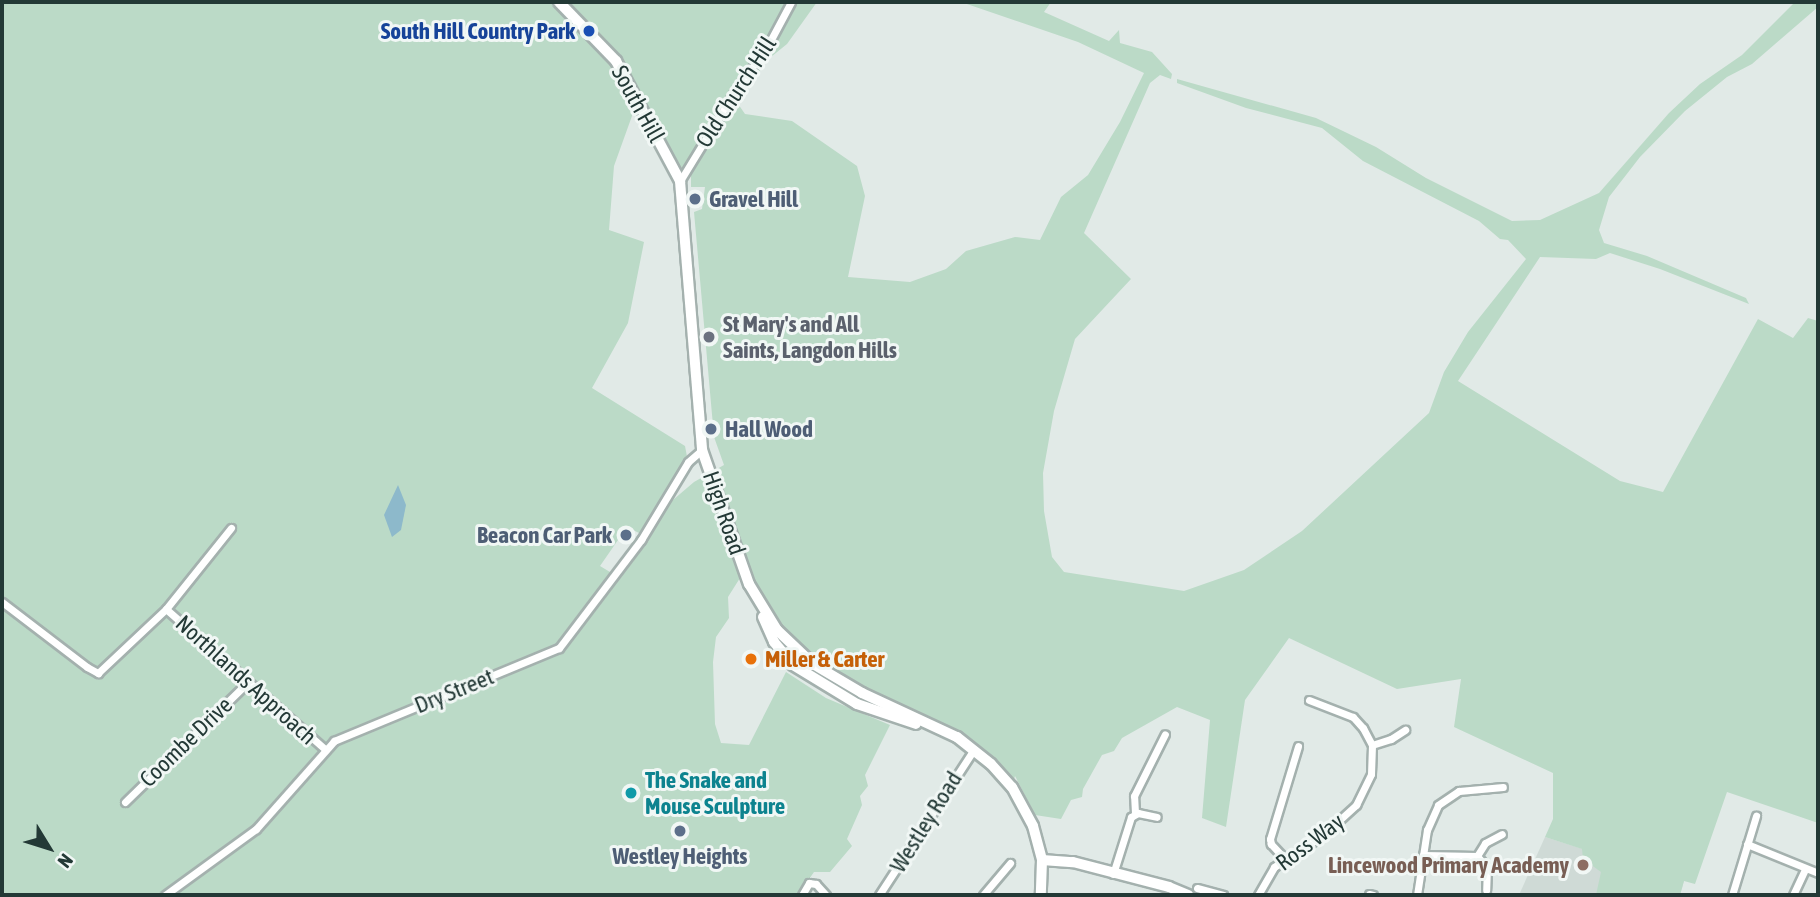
<!DOCTYPE html>
<html>
<head>
<meta charset="utf-8">
<style>
	body { margin:0 }
	#map { position:relative; width:1820px; height:897px; overflow:hidden; background:#e1eae7; font-family:"Asap Condensed",sans-serif }
	div>[style] { position:absolute }
	[style*='--x'] { left:calc(var(--x)*1px); top:calc(var(--y)*1px); width:calc(var(--w)*1px); rotate:calc(var(--a)*1deg) }
	.built>* { inset:0; background:#cfdad6 }
	.green>* { inset:0; background:#bbdac7 }
	.water>* { inset:0; background:#8db9cb }
	.roads { filter:drop-shadow(2px 0 #a4b1ae) drop-shadow(-2px 0 #a4b1ae) drop-shadow(0 2px #a4b1ae) drop-shadow(0 -2px #a4b1ae) }
	.street>* { height:7px; margin:-3.5px; padding:0 3.5px; transform-origin:3.5px; border-radius:3.5px; background:#fff }
	.secondary>* { height:10px; margin:-5px; padding:0 5px; transform-origin:5px; border-radius:5px; background:#fff }
	.dots>* { width:19px; height:19px; translate:-50% -50%; box-sizing:border-box; border:4px solid #f1f7f5; border-radius:50% }
	span { translate:-50% -50%; white-space:nowrap; text-align:center; line-height:1.15; -webkit-text-stroke:6px #f1f7f5; paint-order:stroke }
	.transit-label { font-size:23px; color:#164399; font-weight:700 }
	.right { translate:-100% -50%; text-align:right }
	.street-label { font-size:23px; color:#233936 }
	.service-label { font-size:23px; color:#4e5e75; font-weight:700 }
	.left { translate:0 -50%; text-align:left }
	.worship-label { font-size:23px; color:#5b616d; font-weight:700 }
	.food-label { font-size:23px; color:#c56008; font-weight:700 }
	.culture-label { font-size:23px; color:#0d838f; font-weight:700 }
	.education-label { font-size:23px; color:#785e54; font-weight:700 }
	.frame { position:absolute; inset:0; border:4px solid #233936; pointer-events:none }
	.north { position:absolute; left:14px; top:813px; width:70px; height:70px; -webkit-text-stroke:5px #f1f7f5; paint-order:stroke; rotate:128deg; font-size:19px; font-weight:700; line-height:28px; text-align:center; color:#233936 }
	.north::after { content:''; display:block; margin:auto; width:24px; height:32px; background:#233936; clip-path:polygon(50% 0,100% 100%,50% 72%,0 100%) }
</style>
</head>
<body>
<div id="map">
	<div class="built">
		<i style="clip-path:polygon(1545px 837px,1684px 881px,1680px 895px,1519px 895px)"></i>
	</div>
	<div class="green">
		<i style="clip-path:polygon(evenodd,2px 2px,817px 2px,787px 44px,766px 61px,747px 91px,736px 101px,745px 114px,792px 121px,857px 166px,865px 196px,848px 277px,910px 282px,946px 269px,966px 251px,1015px 237px,1040px 240px,1061px 197px,1088px 175px,1120px 122px,1144px 73px,1078px 42px,961px 2px,1051px 2px,1044px 12px,1109px 41px,1119px 30px,1120px 43px,1152px 52px,1172px 74px,1171px 79px,1160px 75px,1150px 83px,1084px 233px,1131px 279px,1075px 339px,1054px 411px,1043px 473px,1044px 511px,1052px 557px,1064px 572px,1184px 591px,1244px 570px,1302px 531px,1429px 413px,1444px 372px,1468px 332px,1526px 259px,1508px 240px,1500px 239px,1479px 221px,1363px 161px,1322px 128px,1246px 108px,1177px 83px,1177px 79px,1316px 118px,1376px 147px,1426px 178px,1512px 221px,1540px 220px,1599px 193px,1669px 113px,1700px 84px,1742px 55px,1795px 2px,1818px 2px,1818px 7px,1752px 64px,1727px 77px,1685px 111px,1640px 157px,1609px 197px,1599px 230px,1604px 243px,1647px 256px,1746px 298px,1749px 304px,1660px 269px,1610px 253px,1596px 259px,1540px 257px,1458px 381px,1620px 481px,1663px 492px,1758px 319px,1793px 338px,1808px 318px,1818px 321px,1818px 823px,1727px 792px,1695px 884px,1684px 881px,1680px 895px,1596px 895px,1601px 872px,1583px 859px,1582px 849px,1545px 837px,1553px 819px,1553px 773px,1454px 727px,1461px 679px,1397px 689px,1289px 638px,1245px 700px,1226px 827px,1202px 818px,1210px 720px,1177px 707px,1122px 738px,1114px 751px,1102px 755px,1083px 789px,1082px 797px,1071px 800px,1061px 819px,1035px 815px,1015px 776px,1012px 787px,974px 749px,862px 693px,787px 641px,742px 565px,740px 578px,728px 597px,729px 618px,716px 637px,713px 662px,715px 724px,721px 743px,749px 745px,786px 672px,826px 698px,890px 725px,865px 775px,868px 786px,860px 796px,862px 805px,847px 839px,852px 846px,830px 872px,814px 872px,798px 895px,2px 895px,2px 2px,637px 102px,679px 171px,691px 174px,691px 187px,705px 187px,702px 209px,694px 212px,714px 437px,724px 465px,694px 482px,660px 511px,615px 575px,600px 566px,627px 527px,643px 535px,688px 462px,685px 446px,592px 388px,628px 323px,644px 242px,609px 230px,614px 166px,637px 102px)"></i>
	</div>
	<div class="water">
		<i style="clip-path:polygon(398px 485px,406px 505px,401px 530px,392px 537px,384px 515px)"></i>
	</div>
	<div class="roads">
		<div class="street">
			<i style="--x:680;--y:181;--w:105;--a:-58.6"></i>
			<i style="--x:735;--y:91;--w:54;--a:-54"></i>
			<i style="--x:767;--y:47;--w:51;--a:-61.9"></i>
			<i style="--x:2;--y:602;--w:107;--a:37.4"></i>
			<i style="--x:87;--y:667;--w:13;--a:29"></i>
			<i style="--x:98;--y:673;--w:93;--a:-43.3"></i>
			<i style="--x:166;--y:609;--w:104;--a:-51.3"></i>
			<i style="--x:166;--y:609;--w:213;--a:41.4"></i>
			<i style="--x:1309;--y:700;--w:47;--a:21.1"></i>
			<i style="--x:1353;--y:717;--w:15;--a:48"></i>
			<i style="--x:1363;--y:728;--w:19;--a:62"></i>
			<i style="--x:125;--y:802;--w:172;--a:-44.3"></i>
			<i style="--x:1135;--y:813;--w:17;--a:-93"></i>
			<i style="--x:1134;--y:796;--w:69;--a:-63.4"></i>
			<i style="--x:1747;--y:844;--w:77;--a:22.2"></i>
			<i style="--x:1423;--y:855;--w:54;--a:1.1"></i>
			<i style="--x:1477;--y:856;--w:15;--a:-58"></i>
			<i style="--x:1485;--y:843;--w:19;--a:-28"></i>
			<i style="--x:1477;--y:856;--w:15;--a:48"></i>
			<i style="--x:1487;--y:867;--w:23;--a:92"></i>
			<i style="--x:1285;--y:859;--w:21;--a:-133"></i>
			<i style="--x:1271;--y:844;--w:5;--a:-101"></i>
			<i style="--x:1270;--y:839;--w:97;--a:-73.2"></i>
			<i style="--x:1113;--y:874;--w:60;--a:-72.5"></i>
			<i style="--x:1131;--y:817;--w:8;--a:-30"></i>
			<i style="--x:1138;--y:813;--w:19;--a:12"></i>
			<i style="--x:1197;--y:888;--w:27;--a:15"></i>
			<i style="--x:1369;--y:894;--w:4;--a:14"></i>
			<i style="--x:165;--y:895;--w:112;--a:-36"></i>
			<i style="--x:256;--y:829;--w:118;--a:-48.4"></i>
			<i style="--x:334;--y:741;--w:243;--a:-22.5"></i>
			<i style="--x:559;--y:648;--w:136;--a:-52.8"></i>
			<i style="--x:641;--y:540;--w:91;--a:-58.9"></i>
			<i style="--x:688;--y:462;--w:18;--a:-41"></i>
			<i style="--x:802;--y:895;--w:14;--a:-60"></i>
			<i style="--x:809;--y:883;--w:7;--a:8"></i>
			<i style="--x:816;--y:884;--w:15;--a:48"></i>
			<i style="--x:879;--y:895;--w:174;--a:-56.9"></i>
			<i style="--x:983;--y:895;--w:42;--a:-49.8"></i>
			<i style="--x:1258;--y:895;--w:32;--a:-60"></i>
			<i style="--x:1274;--y:867;--w:59;--a:-33.1"></i>
			<i style="--x:1323;--y:835;--w:45;--a:-42.3"></i>
			<i style="--x:1356;--y:805;--w:34;--a:-64"></i>
			<i style="--x:1371;--y:774;--w:29;--a:-88"></i>
			<i style="--x:1372;--y:745;--w:20;--a:-18"></i>
			<i style="--x:1391;--y:739;--w:17;--a:-33"></i>
			<i style="--x:1417;--y:895;--w:66;--a:-81.3"></i>
			<i style="--x:1427;--y:830;--w:27;--a:-66"></i>
			<i style="--x:1438;--y:805;--w:25;--a:-34"></i>
			<i style="--x:1459;--y:791;--w:44;--a:-5.2"></i>
			<i style="--x:1732;--y:895;--w:83;--a:-73.1"></i>
			<i style="--x:1793;--y:895;--w:29;--a:-65"></i>
		</div>
		<div class="secondary">
			<i style="--x:559;--y:2;--w:82;--a:46"></i>
			<i style="--x:616;--y:61;--w:136;--a:61.9"></i>
			<i style="--x:680;--y:181;--w:270;--a:85.3"></i>
			<i style="--x:702;--y:450;--w:142;--a:70.7"></i>
			<i style="--x:749;--y:584;--w:54;--a:58.7"></i>
			<i style="--x:777;--y:630;--w:50;--a:43.4"></i>
			<i style="--x:813;--y:664;--w:57;--a:30.6"></i>
			<i style="--x:862;--y:693;--w:105;--a:24.9"></i>
			<i style="--x:957;--y:737;--w:43;--a:38.5"></i>
			<i style="--x:991;--y:764;--w:31;--a:48"></i>
			<i style="--x:1012;--y:787;--w:44;--a:61.7"></i>
			<i style="--x:1033;--y:826;--w:35;--a:75"></i>
			<i style="--x:1042;--y:860;--w:35;--a:92"></i>
			<i style="--x:763;--y:617;--w:27;--a:66"></i>
			<i style="--x:774;--y:642;--w:30;--a:50"></i>
			<i style="--x:793;--y:665;--w:75;--a:31.4"></i>
			<i style="--x:857;--y:704;--w:62;--a:18.7"></i>
			<i style="--x:1042;--y:860;--w:31;--a:4"></i>
			<i style="--x:1073;--y:862;--w:99;--a:14.6"></i>
			<i style="--x:1169;--y:887;--w:21;--a:23"></i>
		</div>
	</div>
	<div class="dots">
		<i style="left:589px;top:31px;background:#1a4fb4"></i>
		<i style="left:695px;top:199px;background:#5c6f8a"></i>
		<i style="left:709px;top:337px;background:#6b7280"></i>
		<i style="left:711px;top:429px;background:#5c6f8a"></i>
		<i style="left:626px;top:535px;background:#5c6f8a"></i>
		<i style="left:751px;top:659px;background:#e8710a"></i>
		<i style="left:631px;top:793px;background:#0f9aa8"></i>
		<i style="left:680px;top:831px;background:#5c6f8a"></i>
		<i style="left:1583px;top:865px;background:#8d6e63"></i>
	</div>
	<div class="transit-label">
		<span class="right" style="left:575px;top:31px">South Hill Country Park</span>
	</div>
	<div class="street-label">
		<span style="left:736px;top:92px;rotate:-57deg">Old Church Hill</span>
		<span style="left:638px;top:104px;rotate:61deg">South Hill</span>
		<span style="left:724px;top:513px;rotate:71deg">High Road</span>
		<span style="left:246px;top:680px;rotate:42deg">Northlands Approach</span>
		<span style="left:454px;top:691px;rotate:-22deg">Dry Street</span>
		<span style="left:186px;top:742px;rotate:-44deg">Coombe Drive</span>
		<span style="left:926px;top:822px;rotate:-58deg">Westley Road</span>
		<span style="left:1310px;top:842px;rotate:-37deg">Ross Way</span>
	</div>
	<div class="service-label">
		<span class="left" style="left:709px;top:199px">Gravel Hill</span>
		<span class="left" style="left:725px;top:429px">Hall Wood</span>
		<span class="right" style="left:612px;top:535px">Beacon Car Park</span>
		<span style="left:680px;top:856px">Westley Heights</span>
	</div>
	<div class="worship-label">
		<span class="left" style="left:723px;top:337px">St Mary's and All<br>Saints, Langdon Hills</span>
	</div>
	<div class="food-label">
		<span class="left" style="left:765px;top:659px">Miller &amp; Carter</span>
	</div>
	<div class="culture-label">
		<span class="left" style="left:645px;top:793px">The Snake and<br>Mouse Sculpture</span>
	</div>
	<div class="education-label">
		<span class="right" style="left:1569px;top:865px">Lincewood Primary Academy</span>
	</div>
	<div class="frame"></div>
	<div class="north">N</div>
</div>
</body>
</html>
